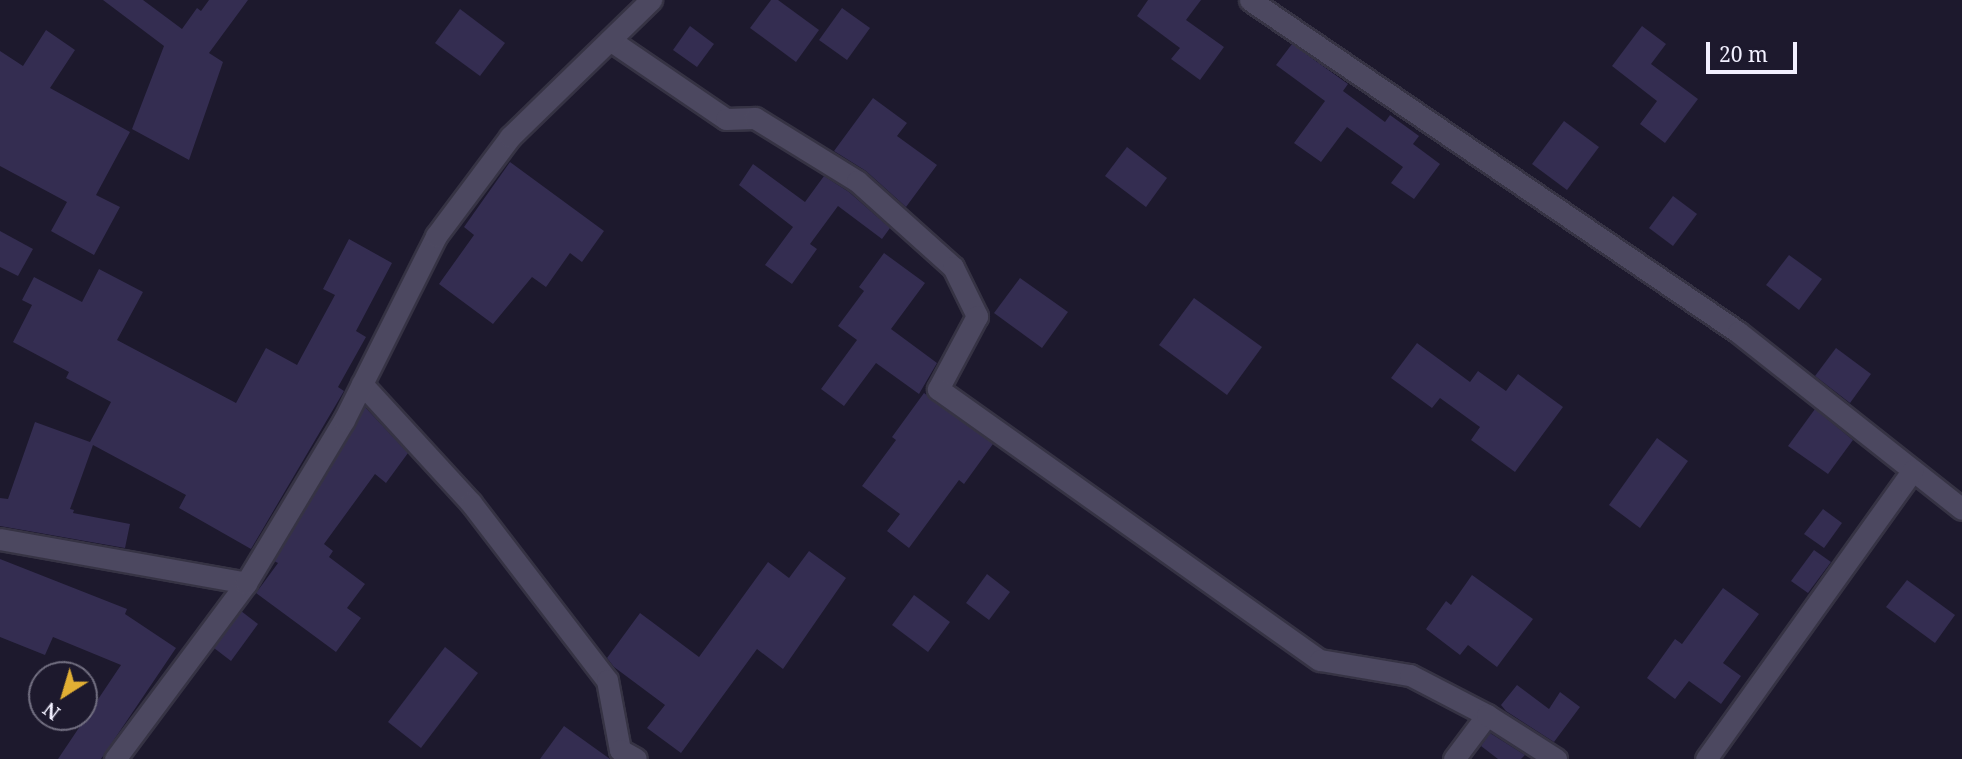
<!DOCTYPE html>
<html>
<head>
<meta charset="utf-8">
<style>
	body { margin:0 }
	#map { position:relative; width:1962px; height:759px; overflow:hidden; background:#1d192d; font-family:"Noto Serif",serif }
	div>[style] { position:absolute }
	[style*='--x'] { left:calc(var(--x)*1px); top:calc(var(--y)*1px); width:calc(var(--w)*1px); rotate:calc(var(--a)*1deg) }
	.building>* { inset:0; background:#342d51 }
	.roads { filter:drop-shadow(2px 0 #363344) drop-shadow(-2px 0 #363344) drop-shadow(0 2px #363344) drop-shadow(0 -2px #363344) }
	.minor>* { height:21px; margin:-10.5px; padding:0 10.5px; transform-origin:10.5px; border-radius:10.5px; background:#4c4860 }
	span { translate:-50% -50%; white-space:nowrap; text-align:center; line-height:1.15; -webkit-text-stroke:5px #1d192d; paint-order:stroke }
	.north { position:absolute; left:28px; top:661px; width:70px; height:70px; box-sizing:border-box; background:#1d192d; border:2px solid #726f81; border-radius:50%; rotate:217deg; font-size:19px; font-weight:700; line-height:28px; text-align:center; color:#f2f0ff }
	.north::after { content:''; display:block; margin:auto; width:24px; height:32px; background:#e2af34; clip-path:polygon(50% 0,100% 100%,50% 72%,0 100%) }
	.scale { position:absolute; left:1706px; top:42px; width:91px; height:32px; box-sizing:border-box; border:4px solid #f2f0ff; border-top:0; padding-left:9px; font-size:21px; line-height:24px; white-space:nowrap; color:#f2f0ff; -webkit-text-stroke:5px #1d192d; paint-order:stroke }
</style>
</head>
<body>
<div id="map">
	<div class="building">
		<i style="clip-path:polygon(103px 0,143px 0,182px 29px,197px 8px,201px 11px,209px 0,248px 0,209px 53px,223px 62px,189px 160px,132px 129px,164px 46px)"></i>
		<i style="clip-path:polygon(771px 0,778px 0,819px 30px,796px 62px,750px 28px)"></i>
		<i style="clip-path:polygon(1148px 0,1201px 0,1186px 20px,1224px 47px,1200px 80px,1171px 59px,1180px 48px,1137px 16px)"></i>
		<i style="clip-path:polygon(842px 8px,870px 28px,847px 60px,819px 40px)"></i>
		<i style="clip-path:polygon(460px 9px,505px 43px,480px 76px,435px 43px)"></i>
		<i style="clip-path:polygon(690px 26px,714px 44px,697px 67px,673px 50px)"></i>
		<i style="clip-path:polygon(1642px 26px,1666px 44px,1651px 64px,1698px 99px,1665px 143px,1640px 124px,1657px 101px,1612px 66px)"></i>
		<i style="clip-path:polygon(46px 30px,75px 50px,50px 88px,130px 132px,96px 195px,120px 207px,94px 255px,51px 231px,67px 202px,0 166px,0 51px,23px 66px)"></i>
		<i style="clip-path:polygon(1292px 44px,1348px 84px,1343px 91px,1385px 122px,1390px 115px,1419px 136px,1413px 144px,1440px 164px,1414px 199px,1391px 183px,1403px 167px,1347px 127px,1321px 162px,1294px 143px,1325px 101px,1276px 65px)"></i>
		<i style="clip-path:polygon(873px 98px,907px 123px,897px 136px,937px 165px,906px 207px,866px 171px,834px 151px)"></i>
		<i style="clip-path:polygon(1564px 121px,1599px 147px,1567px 190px,1532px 164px)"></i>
		<i style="clip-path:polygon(1127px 147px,1167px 178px,1146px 207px,1105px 176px)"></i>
		<i style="clip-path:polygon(510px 162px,604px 231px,582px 262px,570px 253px,546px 287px,532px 277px,493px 324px,439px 284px,474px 235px,464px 227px)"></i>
		<i style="clip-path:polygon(753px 164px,805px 202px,824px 176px,849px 192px,890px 228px,882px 239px,838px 206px,810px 244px,817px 249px,792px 284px,765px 265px,793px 227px,739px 185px)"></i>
		<i style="clip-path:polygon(1673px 196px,1697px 214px,1673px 246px,1649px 228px)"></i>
		<i style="clip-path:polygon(0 231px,33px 249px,18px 276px,0 267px)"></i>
		<i style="clip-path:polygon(349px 239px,392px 263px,356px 331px,366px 337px,338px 387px,344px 391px,251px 549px,179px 508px,186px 495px,93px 445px,70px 509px,74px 510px,73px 513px,130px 524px,125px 548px,0 526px,0 498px,8px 499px,35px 422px,90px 442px,111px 402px,66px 378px,69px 372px,13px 342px,32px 305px,22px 300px,34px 277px,82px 302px,99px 269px,143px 292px,117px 340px,236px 403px,266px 348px,297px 365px,335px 295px,323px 289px)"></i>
		<i style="clip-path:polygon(884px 253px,925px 283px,891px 329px,937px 363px,919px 394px,876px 363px,844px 406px,821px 389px,857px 340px,838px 326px,864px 291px,859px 287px)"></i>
		<i style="clip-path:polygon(1789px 255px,1822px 279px,1799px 310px,1766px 285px)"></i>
		<i style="clip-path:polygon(1020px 278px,1068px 312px,1042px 348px,994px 313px)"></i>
		<i style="clip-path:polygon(1194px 298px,1262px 347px,1227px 395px,1159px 345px)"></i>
		<i style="clip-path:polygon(1417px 343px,1470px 382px,1478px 371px,1506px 391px,1518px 374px,1563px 407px,1515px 472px,1471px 440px,1480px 427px,1440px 398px,1432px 408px,1391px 378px)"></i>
		<i style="clip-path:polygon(1836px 348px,1871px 374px,1850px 403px,1815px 376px)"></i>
		<i style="clip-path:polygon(924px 393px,993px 444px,964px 484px,959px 480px,909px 548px,887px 531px,900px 514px,862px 486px,896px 440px,892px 437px)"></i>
		<i style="clip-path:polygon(365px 407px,408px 453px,386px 483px,375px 474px,324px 544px,333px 551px,329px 557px,365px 584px,347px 608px,361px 618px,336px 652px,256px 593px,278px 563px,274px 561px)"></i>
		<i style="clip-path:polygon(1815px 409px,1853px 440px,1828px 474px,1788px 446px)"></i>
		<i style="clip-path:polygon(1657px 438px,1688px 461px,1640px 528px,1609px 505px)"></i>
		<i style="clip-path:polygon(1823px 509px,1842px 523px,1824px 548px,1804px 534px)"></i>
		<i style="clip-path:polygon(1814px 550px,1831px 562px,1808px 593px,1791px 581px)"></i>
		<i style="clip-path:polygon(809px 551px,846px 578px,783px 669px,757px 649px,681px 753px,647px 728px,665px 705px,614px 667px,607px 658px,640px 613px,699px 657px,768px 562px,789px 578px)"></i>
		<i style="clip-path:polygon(0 559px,127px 609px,125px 614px,176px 648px,101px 759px,58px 759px,121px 665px,53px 637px,45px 655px,0 637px)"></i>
		<i style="clip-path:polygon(987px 574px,1010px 592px,989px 620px,966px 603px)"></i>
		<i style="clip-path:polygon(1472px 575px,1533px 619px,1497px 667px,1468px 645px,1460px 655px,1426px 629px,1446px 601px,1451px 605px)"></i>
		<i style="clip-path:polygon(1907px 580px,1955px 615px,1935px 643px,1886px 607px)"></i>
		<i style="clip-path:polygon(1723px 588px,1759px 614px,1723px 663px,1741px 676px,1721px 704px,1689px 681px,1675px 699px,1647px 678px,1675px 639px,1682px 644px)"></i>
		<i style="clip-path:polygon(914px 595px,950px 622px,928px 652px,892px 625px)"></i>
		<i style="clip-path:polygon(241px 611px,258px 624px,231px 661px,214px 648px)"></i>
		<i style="clip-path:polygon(445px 647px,478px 673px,421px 748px,388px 722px)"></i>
		<i style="clip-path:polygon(1517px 685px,1549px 709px,1560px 692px,1580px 707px,1554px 742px,1506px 711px,1501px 705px)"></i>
		<i style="clip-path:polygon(564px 726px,610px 759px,540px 759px)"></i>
		<i style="clip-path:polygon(1490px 733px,1525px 755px,1521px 759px,1498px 759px,1481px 746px)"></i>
	</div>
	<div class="roads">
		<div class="minor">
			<i style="--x:1250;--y:0;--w:590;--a:34.23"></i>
			<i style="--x:1738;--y:332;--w:285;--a:38.3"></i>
			<i style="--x:610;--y:40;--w:140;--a:34.3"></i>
			<i style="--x:726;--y:119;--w:29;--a:-2"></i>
			<i style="--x:755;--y:118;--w:120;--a:31.7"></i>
			<i style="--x:857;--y:181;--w:129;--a:41.9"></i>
			<i style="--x:953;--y:267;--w:55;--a:63.9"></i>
			<i style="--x:977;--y:316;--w:83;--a:118.1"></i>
			<i style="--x:938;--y:389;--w:468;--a:35.4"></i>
			<i style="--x:1320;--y:660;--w:91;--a:9.5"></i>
			<i style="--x:1410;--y:675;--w:87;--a:27.5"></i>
			<i style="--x:362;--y:384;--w:161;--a:47.5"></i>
			<i style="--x:471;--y:503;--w:223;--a:52.5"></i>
			<i style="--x:607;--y:680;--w:71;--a:79.5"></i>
			<i style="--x:620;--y:750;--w:18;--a:29"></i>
			<i style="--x:0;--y:539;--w:250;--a:10.1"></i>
			<i style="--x:115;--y:759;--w:219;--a:-53.3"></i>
			<i style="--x:246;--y:583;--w:190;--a:-59"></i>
			<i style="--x:344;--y:420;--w:206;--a:-63.4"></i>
			<i style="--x:436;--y:236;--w:124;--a:-53.2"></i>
			<i style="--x:510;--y:137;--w:197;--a:-44.2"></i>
			<i style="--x:1454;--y:759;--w:55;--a:-53.1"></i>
			<i style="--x:1487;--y:715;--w:82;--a:32.5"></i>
			<i style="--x:1706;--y:759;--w:355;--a:-54.4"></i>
		</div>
	</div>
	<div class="north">N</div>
	<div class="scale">20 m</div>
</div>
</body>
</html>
